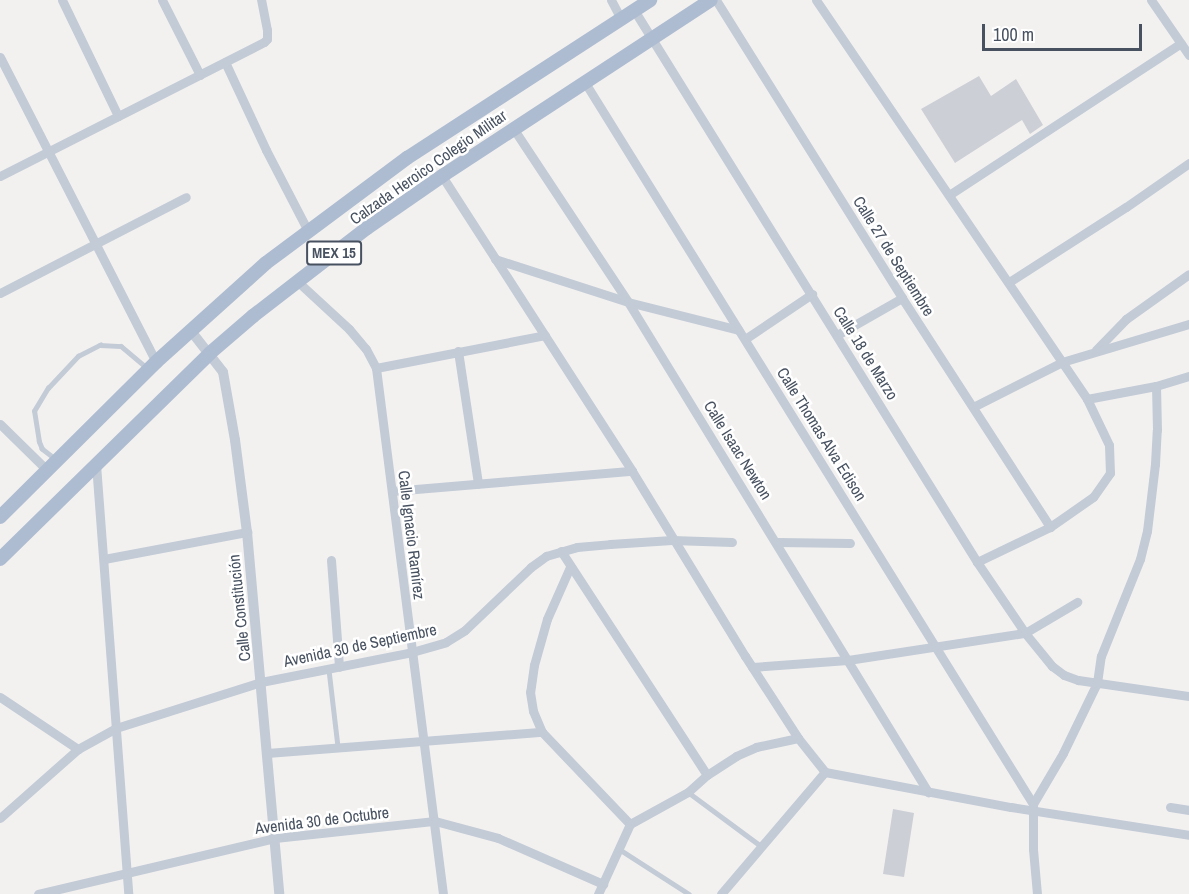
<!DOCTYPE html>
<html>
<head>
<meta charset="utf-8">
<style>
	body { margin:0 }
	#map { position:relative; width:1189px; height:894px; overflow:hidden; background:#f3f1f0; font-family:"Archivo Narrow",sans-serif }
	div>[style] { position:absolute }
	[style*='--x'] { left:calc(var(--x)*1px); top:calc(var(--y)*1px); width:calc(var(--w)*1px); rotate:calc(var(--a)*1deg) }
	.building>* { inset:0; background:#cccfd6 }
	.service>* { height:4.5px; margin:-2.25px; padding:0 2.25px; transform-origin:2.25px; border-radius:2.25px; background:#c3cbd6 }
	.minor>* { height:9px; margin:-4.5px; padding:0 4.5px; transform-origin:4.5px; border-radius:4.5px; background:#c3cbd6 }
	.tertiary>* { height:10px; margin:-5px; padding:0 5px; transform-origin:5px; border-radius:5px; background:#c3cbd6 }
	.primary>* { height:14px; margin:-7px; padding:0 7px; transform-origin:7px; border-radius:7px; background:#aebcd1 }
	span { translate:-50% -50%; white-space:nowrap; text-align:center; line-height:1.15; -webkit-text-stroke:5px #fff; paint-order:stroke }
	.shield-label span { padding:2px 4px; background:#fff; border:2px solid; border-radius:4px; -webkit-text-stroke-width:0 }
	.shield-label { font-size:15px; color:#475160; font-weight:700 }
	.street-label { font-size:16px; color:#475160 }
	.scale { position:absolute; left:982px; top:24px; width:160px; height:27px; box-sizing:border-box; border:3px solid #475160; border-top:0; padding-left:8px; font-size:18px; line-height:21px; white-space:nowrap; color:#475160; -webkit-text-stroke:4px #fff; paint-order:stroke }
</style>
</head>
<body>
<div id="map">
	<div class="building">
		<i style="clip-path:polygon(979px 76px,991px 96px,1016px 79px,1043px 125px,1030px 134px,1022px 120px,955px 163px,921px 109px)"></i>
		<i style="clip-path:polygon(893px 809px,914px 813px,904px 877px,883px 874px)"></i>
	</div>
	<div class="service">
		<i style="--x:56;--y:460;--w:18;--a:-142"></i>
		<i style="--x:42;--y:449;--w:8;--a:-113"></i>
		<i style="--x:39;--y:442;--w:31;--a:-99"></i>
		<i style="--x:34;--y:411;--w:27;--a:-59"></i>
		<i style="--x:48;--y:388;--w:44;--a:-46.8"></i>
		<i style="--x:78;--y:356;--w:25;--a:-27"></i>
		<i style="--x:100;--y:345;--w:21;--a:3"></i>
		<i style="--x:121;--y:346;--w:34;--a:40"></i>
		<i style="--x:329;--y:670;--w:78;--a:83.3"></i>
		<i style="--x:688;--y:792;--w:91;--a:36.5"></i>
		<i style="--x:619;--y:849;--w:83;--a:32.7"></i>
	</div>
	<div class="minor">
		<i style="--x:62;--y:0;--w:129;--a:64.2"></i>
		<i style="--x:162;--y:0;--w:84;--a:63.1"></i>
		<i style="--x:611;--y:0;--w:21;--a:62"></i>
		<i style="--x:716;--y:0;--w:351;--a:58"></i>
		<i style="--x:902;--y:298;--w:273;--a:57.1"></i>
		<i style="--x:816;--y:0;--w:482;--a:55.8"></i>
		<i style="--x:1087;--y:399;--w:51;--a:64.4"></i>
		<i style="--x:1109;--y:445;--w:28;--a:88"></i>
		<i style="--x:1110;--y:473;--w:29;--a:125"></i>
		<i style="--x:1093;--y:497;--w:52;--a:145.1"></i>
		<i style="--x:1050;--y:527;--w:81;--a:154.4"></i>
		<i style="--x:1151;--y:0;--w:67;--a:55.4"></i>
		<i style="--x:634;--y:10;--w:650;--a:58.14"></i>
		<i style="--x:977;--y:562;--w:86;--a:55.9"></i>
		<i style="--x:1025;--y:633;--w:43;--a:50.7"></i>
		<i style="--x:1052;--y:666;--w:15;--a:37"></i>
		<i style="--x:1064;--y:675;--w:15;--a:20"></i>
		<i style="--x:1078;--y:680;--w:112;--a:8.2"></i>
		<i style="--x:0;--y:57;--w:343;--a:62.9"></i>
		<i style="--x:225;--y:62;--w:97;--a:65"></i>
		<i style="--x:266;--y:150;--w:91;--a:62.6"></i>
		<i style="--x:584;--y:81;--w:851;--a:58.16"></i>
		<i style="--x:513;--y:128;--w:209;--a:56.5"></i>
		<i style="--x:628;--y:302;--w:575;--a:58.52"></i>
		<i style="--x:0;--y:176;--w:296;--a:-26.9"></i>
		<i style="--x:264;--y:42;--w:4;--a:-45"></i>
		<i style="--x:267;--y:39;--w:9;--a:-90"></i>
		<i style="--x:267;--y:30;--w:31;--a:-101"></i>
		<i style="--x:442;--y:176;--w:351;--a:57.2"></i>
		<i style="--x:632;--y:471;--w:217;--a:58.6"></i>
		<i style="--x:745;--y:656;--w:98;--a:57.1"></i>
		<i style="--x:798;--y:738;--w:43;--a:51.5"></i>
		<i style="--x:825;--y:772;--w:189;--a:10.7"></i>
		<i style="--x:1011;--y:807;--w:180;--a:8.9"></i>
		<i style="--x:949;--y:195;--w:277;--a:-33.2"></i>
		<i style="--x:495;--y:259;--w:140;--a:17.9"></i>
		<i style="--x:628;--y:302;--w:114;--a:14.2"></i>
		<i style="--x:297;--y:281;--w:71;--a:42.7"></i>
		<i style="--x:349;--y:329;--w:26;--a:50"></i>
		<i style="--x:366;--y:349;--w:21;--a:62"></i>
		<i style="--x:376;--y:368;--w:530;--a:82.74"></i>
		<i style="--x:1009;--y:282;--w:139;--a:-32.7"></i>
		<i style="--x:1126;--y:207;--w:77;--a:-34.9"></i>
		<i style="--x:0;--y:293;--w:209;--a:-27.3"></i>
		<i style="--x:837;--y:335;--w:75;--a:-29.6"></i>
		<i style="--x:745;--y:339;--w:81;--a:-33.9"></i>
		<i style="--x:1096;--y:350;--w:43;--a:-45.9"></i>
		<i style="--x:1126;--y:319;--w:77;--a:-35.5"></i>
		<i style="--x:458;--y:351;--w:134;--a:81.4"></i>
		<i style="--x:376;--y:368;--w:172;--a:-11"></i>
		<i style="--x:1087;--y:399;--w:70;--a:-10.7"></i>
		<i style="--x:1156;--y:386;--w:34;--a:-17"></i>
		<i style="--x:973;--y:407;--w:100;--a:-26.8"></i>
		<i style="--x:1062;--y:362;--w:133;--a:-16.7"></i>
		<i style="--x:0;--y:424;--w:66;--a:44.4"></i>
		<i style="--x:96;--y:464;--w:431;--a:85.7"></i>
		<i style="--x:392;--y:491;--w:241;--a:-4.8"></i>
		<i style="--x:777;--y:542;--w:73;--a:0.8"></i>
		<i style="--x:561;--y:551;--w:267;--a:56.9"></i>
		<i style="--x:104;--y:559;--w:146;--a:-10.7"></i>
		<i style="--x:331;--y:560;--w:107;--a:85.7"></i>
		<i style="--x:570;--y:567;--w:57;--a:113.9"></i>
		<i style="--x:547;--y:619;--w:48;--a:105.8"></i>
		<i style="--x:534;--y:665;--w:27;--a:98"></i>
		<i style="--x:530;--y:692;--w:19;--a:81"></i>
		<i style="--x:533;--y:711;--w:23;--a:67"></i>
		<i style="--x:542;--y:732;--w:127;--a:46.3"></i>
		<i style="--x:752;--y:667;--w:96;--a:-4.2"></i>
		<i style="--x:848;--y:660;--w:179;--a:-8.7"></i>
		<i style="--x:1025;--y:633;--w:61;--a:-30.8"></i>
		<i style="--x:0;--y:697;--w:94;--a:33.7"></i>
		<i style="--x:267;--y:753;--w:276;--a:-4.4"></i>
		<i style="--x:1170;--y:807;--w:19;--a:9"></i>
		<i style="--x:0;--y:818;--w:104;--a:-41.5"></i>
		<i style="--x:78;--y:749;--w:43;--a:-28.9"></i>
		<i style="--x:116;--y:728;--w:152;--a:-17.6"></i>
		<i style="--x:261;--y:682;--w:154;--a:-11.2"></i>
		<i style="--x:412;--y:652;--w:35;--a:-16"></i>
		<i style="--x:446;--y:642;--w:22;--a:-32"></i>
		<i style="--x:465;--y:630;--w:91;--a:-43.7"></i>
		<i style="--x:531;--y:567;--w:19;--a:-36"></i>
		<i style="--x:546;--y:556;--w:32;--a:-16"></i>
		<i style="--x:577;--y:547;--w:33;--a:-5"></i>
		<i style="--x:610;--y:544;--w:62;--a:-3.7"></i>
		<i style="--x:672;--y:540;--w:60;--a:1.9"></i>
		<i style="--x:38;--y:894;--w:244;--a:-13.3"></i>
		<i style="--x:275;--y:838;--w:161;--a:-6.1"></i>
		<i style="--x:435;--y:821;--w:65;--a:15.1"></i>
		<i style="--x:498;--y:838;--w:115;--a:23.7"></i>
		<i style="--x:598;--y:894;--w:77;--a:-65.4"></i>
		<i style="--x:630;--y:824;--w:66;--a:-28.9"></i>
		<i style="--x:688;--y:792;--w:25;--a:-42"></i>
		<i style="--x:707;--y:775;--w:35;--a:-33"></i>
		<i style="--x:736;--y:756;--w:22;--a:-24"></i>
		<i style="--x:756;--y:747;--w:43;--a:-12.1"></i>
		<i style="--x:721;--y:894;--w:160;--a:-49.6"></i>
		<i style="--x:1037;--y:894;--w:45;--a:-95.1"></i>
		<i style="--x:1033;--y:849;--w:45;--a:-90"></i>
		<i style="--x:1033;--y:804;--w:59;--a:-59.5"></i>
		<i style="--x:1063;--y:753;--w:78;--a:-64.1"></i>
		<i style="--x:1097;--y:683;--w:27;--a:-82"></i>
		<i style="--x:1101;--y:656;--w:105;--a:-68.1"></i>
		<i style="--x:1140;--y:559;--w:29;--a:-76"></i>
		<i style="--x:1147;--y:531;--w:67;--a:-83.2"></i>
		<i style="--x:1155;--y:464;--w:34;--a:-87"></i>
		<i style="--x:1157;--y:430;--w:44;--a:-91.3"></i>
	</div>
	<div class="tertiary">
		<i style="--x:191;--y:331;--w:52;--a:52"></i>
		<i style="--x:223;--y:372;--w:69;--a:80"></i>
		<i style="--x:235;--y:440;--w:93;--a:82.6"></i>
		<i style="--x:247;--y:532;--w:363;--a:84.9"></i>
	</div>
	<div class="primary">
		<i style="--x:0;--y:517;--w:220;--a:-44.8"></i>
		<i style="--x:156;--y:362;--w:148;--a:-42"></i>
		<i style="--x:266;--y:263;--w:176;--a:-36.7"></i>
		<i style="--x:407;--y:158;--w:290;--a:-33"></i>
		<i style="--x:0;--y:559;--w:294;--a:-44.4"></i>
		<i style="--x:210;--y:353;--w:57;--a:-40.7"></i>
		<i style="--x:253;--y:316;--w:144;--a:-37.7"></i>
		<i style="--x:367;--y:228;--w:91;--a:-34.7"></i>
		<i style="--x:442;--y:176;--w:321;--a:-33.2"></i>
	</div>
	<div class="shield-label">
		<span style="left:334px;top:253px">MEX 15</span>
	</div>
	<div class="street-label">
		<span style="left:428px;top:167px;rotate:-35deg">Calzada Heroico Colegio Militar</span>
		<span style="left:894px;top:256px;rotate:58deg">Calle 27 de Septiembre</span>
		<span style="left:866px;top:353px;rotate:58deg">Calle 18 de Marzo</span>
		<span style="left:822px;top:434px;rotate:58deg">Calle Thomas Alva Edison</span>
		<span style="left:738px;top:450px;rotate:58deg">Calle Isaac Newton</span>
		<span style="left:412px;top:535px;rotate:83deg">Calle Ignacio Ramírez</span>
		<span style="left:239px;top:608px;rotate:-96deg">Calle Constitución</span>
		<span style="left:360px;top:645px;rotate:-12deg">Avenida 30 de Septiembre</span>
		<span style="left:322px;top:820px;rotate:-7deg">Avenida 30 de Octubre</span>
	</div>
	<div class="scale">100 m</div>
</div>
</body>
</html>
